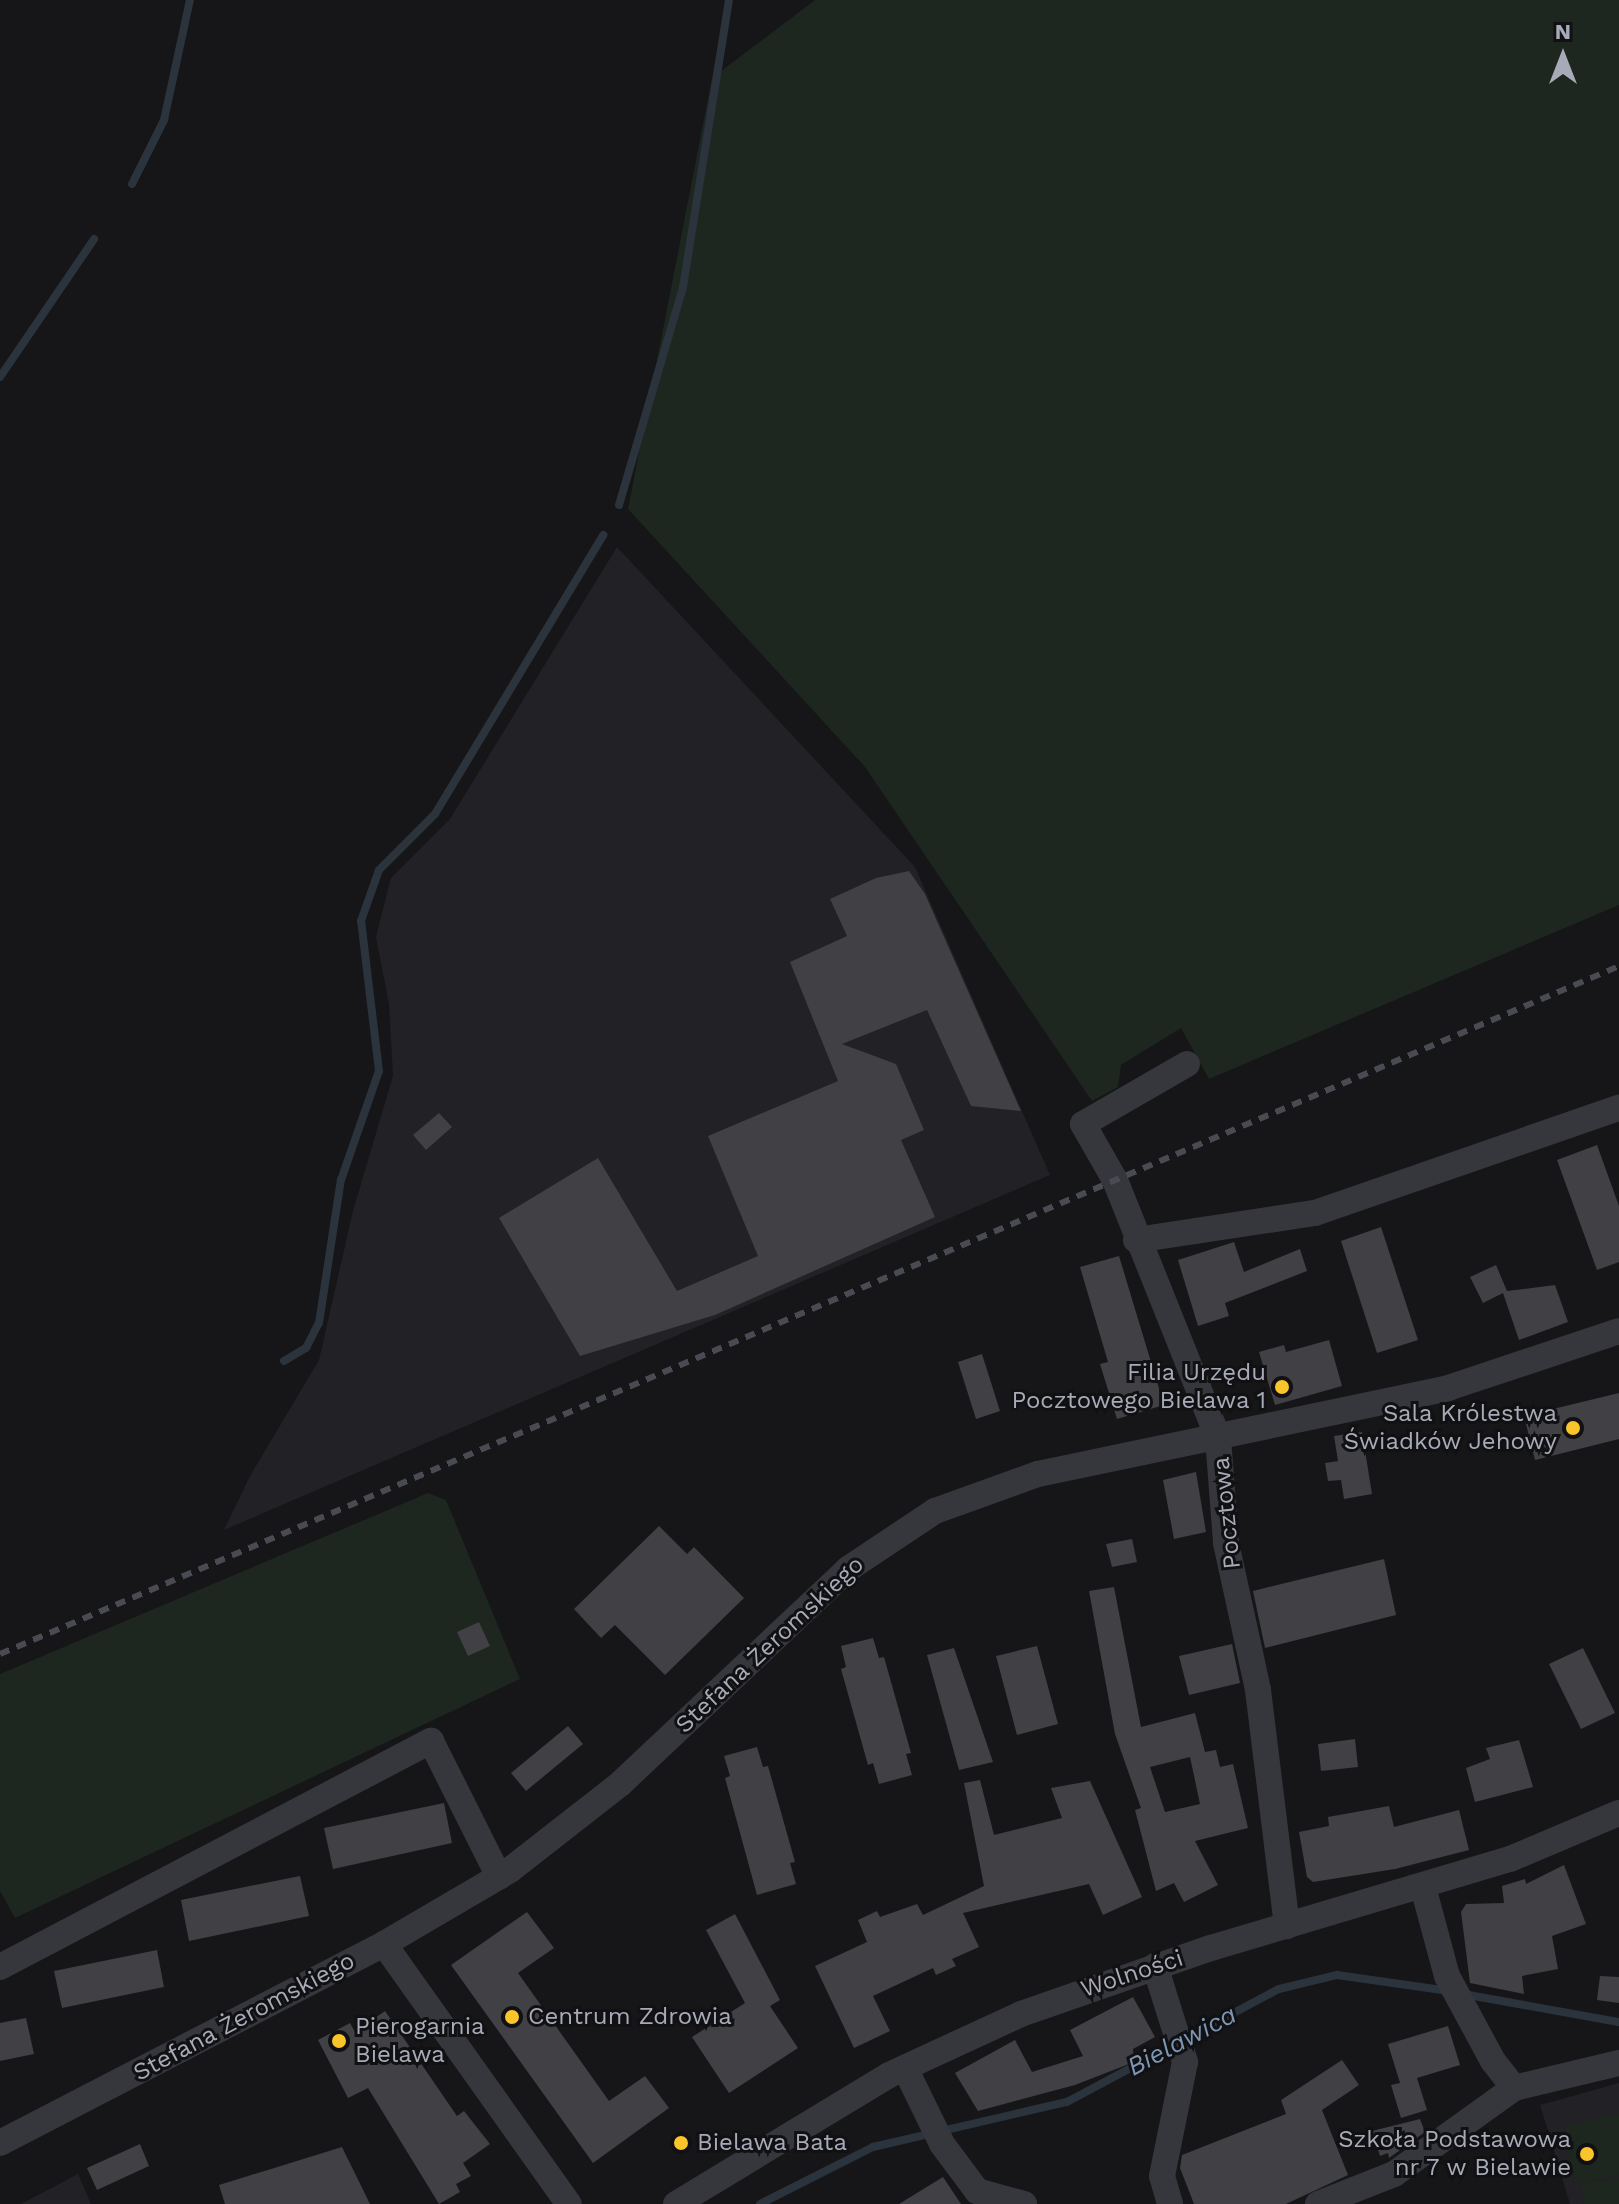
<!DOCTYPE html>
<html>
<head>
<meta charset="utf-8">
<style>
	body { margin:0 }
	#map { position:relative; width:1619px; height:2204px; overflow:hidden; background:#161518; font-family:"Work Sans",sans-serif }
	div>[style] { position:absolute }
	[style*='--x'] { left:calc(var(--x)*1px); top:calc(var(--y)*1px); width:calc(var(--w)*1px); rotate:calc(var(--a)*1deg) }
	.built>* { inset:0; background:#222125 }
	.green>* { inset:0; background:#1d261f }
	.stream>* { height:8px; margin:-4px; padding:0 4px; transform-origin:4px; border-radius:4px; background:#2b333c }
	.building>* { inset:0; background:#404045 }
	.minor>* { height:26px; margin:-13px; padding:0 13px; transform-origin:13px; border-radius:13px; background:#36373d }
	.rail>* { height:6px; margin-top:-3px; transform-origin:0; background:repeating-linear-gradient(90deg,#494b52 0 10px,transparent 0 18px) }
	.dots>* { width:22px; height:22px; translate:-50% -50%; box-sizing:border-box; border:4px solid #111012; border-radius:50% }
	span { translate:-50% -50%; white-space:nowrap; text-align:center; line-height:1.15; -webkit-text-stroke:6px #111012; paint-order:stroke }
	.poi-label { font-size:24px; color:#a7abb8 }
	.right { translate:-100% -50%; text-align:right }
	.left { translate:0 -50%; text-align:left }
	.street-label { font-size:24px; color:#a7abb8 }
	.water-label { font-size:26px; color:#7c96b5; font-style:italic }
	.north { position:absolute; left:1523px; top:16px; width:80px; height:80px; -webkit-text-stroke:6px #111012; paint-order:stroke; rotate:0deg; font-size:22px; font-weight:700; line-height:32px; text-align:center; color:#a7abb8 }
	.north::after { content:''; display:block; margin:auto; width:28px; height:36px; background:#a7abb8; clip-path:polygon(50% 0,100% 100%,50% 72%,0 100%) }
</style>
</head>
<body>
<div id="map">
	<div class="built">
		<i style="clip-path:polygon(617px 547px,915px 867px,1050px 1175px,224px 1530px,250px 1476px,319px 1360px,353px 1211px,393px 1076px,389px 1004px,376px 937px,391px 878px,450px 819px)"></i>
		<i style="clip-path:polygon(1619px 2083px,1619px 2204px,1570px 2204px,1540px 2105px)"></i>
		<i style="clip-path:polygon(78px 2174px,91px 2204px,21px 2204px)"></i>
	</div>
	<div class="green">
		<i style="clip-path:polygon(815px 0,1619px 0,1619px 905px,1209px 1079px,1181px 1028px,1121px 1065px,1118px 1087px,1092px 1101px,865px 767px,628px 509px,712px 78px)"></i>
		<i style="clip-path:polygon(428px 1493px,446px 1500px,520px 1679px,15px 1918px,0 1891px,0 1674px)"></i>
		<i style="clip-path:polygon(1619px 2114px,1619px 2175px,1575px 2183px,1564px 2125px)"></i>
		<i style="clip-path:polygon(1619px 2177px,1619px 2204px,1584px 2204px,1580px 2185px)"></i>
	</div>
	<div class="stream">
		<i style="--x:132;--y:184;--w:72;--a:-63.4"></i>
		<i style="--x:164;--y:120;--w:123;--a:-77.8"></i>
		<i style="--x:0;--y:377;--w:167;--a:-55.7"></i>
		<i style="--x:619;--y:505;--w:227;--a:-73.6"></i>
		<i style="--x:683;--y:287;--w:291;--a:-80.9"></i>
		<i style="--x:284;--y:1361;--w:26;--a:-31"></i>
		<i style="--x:306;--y:1348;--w:28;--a:-63"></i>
		<i style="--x:319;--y:1323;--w:145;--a:-81.3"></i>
		<i style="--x:341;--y:1180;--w:115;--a:-70.8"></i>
		<i style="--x:379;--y:1071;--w:151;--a:-96.8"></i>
		<i style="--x:361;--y:921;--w:54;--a:-70.6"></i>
		<i style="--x:379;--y:870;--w:79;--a:-45"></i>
		<i style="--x:435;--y:814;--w:326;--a:-58.9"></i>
		<i style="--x:1463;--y:1994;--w:158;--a:10.2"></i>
		<i style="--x:760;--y:2204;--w:127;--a:-26.8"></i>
		<i style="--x:873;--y:2147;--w:199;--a:-13.1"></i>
		<i style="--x:1067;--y:2102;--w:240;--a:-28.1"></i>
		<i style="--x:1279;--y:1989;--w:60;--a:-13.6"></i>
		<i style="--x:1337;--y:1975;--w:113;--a:8.1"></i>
	</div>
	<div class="building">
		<i style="clip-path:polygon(909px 871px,925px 894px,1021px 1111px,971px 1106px,927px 1010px,842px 1044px,896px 1064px,924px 1130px,901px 1140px,935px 1217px,715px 1315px,580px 1356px,499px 1218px,598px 1158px,677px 1291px,758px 1256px,708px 1136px,838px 1081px,790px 962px,847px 936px,830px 899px,876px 878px)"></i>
		<i style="clip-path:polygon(439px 1113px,452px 1127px,426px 1150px,413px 1135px)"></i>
		<i style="clip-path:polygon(1597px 1145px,1619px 1206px,1619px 1262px,1597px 1270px,1557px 1160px)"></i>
		<i style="clip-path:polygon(1381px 1227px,1418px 1340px,1377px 1353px,1341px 1241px)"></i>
		<i style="clip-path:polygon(1234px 1242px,1244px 1272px,1300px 1249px,1307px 1271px,1225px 1303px,1229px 1316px,1198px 1326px,1178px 1260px)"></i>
		<i style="clip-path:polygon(1119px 1256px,1164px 1405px,1117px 1419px,1100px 1364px,1108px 1362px,1080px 1267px)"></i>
		<i style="clip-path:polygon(1496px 1265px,1507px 1291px,1555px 1285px,1568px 1322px,1519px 1340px,1503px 1293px,1483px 1303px,1470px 1277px)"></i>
		<i style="clip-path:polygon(1329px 1340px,1342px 1386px,1275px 1405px,1259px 1352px,1284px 1345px,1286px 1352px)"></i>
		<i style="clip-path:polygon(982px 1354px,1000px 1411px,976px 1419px,958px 1362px)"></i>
		<i style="clip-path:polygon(1619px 1393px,1619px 1439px,1535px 1460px,1524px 1416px)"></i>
		<i style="clip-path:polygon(1362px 1432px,1372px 1494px,1344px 1499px,1341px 1480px,1328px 1481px,1325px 1463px,1338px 1461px,1334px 1436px)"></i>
		<i style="clip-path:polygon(1196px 1472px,1206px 1532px,1174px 1539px,1163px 1480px)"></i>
		<i style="clip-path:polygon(659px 1526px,687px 1554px,694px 1547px,744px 1598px,665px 1675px,615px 1625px,601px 1638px,574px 1609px)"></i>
		<i style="clip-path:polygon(1132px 1539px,1137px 1562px,1112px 1567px,1106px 1544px)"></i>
		<i style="clip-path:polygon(1384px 1559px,1396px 1615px,1265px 1648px,1253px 1591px)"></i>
		<i style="clip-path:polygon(evenodd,1114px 1587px,1141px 1727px,1195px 1713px,1205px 1752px,1216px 1750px,1220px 1767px,1233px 1764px,1248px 1828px,1195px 1841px,1218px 1885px,1184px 1902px,1174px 1883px,1156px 1891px,1135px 1810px,1141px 1808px,1115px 1734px,1089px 1591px,1114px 1587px,1190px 1757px,1200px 1804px,1165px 1812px,1150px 1767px,1190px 1757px)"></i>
		<i style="clip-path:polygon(479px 1622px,490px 1646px,468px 1656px,457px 1632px)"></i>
		<i style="clip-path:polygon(873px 1638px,879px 1658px,884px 1657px,911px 1753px,906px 1754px,912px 1775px,879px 1784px,873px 1763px,868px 1765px,841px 1669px,846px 1667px,841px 1646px)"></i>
		<i style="clip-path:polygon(1232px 1644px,1240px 1683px,1189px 1695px,1179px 1656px)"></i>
		<i style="clip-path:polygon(1037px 1646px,1058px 1724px,1017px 1735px,996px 1656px)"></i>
		<i style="clip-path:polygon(954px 1648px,993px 1762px,959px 1770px,927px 1655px)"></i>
		<i style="clip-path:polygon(1583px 1648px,1615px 1713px,1581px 1729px,1549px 1664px)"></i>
		<i style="clip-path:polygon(568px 1726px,583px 1744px,526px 1791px,511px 1773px)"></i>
		<i style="clip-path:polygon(1355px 1739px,1358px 1767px,1321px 1771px,1318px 1744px)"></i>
		<i style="clip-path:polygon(1519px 1740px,1533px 1787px,1475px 1802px,1466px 1768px,1490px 1759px,1486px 1748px)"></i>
		<i style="clip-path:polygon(757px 1747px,763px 1767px,768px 1766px,795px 1862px,790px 1863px,796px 1884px,757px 1895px,725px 1778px,730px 1776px,724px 1756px)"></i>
		<i style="clip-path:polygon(980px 1780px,994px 1835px,1062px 1818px,1051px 1788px,1090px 1781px,1142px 1897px,1103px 1915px,1089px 1884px,963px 1913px,979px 1947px,952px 1959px,956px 1966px,936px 1975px,933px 1968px,873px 1996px,890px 2031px,854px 2048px,815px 1966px,867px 1942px,858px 1920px,877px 1911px,880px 1917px,917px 1904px,923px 1915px,984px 1886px,964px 1783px)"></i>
		<i style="clip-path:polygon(444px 1803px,452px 1843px,333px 1869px,324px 1828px)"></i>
		<i style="clip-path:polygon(1389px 1806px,1394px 1827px,1459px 1810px,1469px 1850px,1395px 1869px,1313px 1882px,1307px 1877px,1299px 1832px,1329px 1826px,1328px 1817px)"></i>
		<i style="clip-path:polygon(1564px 1865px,1586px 1924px,1552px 1936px,1558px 1969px,1522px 1976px,1524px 1994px,1470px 1983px,1461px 1912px,1466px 1904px,1504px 1903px,1502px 1886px,1525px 1879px,1526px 1884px)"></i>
		<i style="clip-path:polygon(300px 1876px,309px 1916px,189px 1941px,181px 1900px)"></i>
		<i style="clip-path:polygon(527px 1912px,554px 1948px,518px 1973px,609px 2101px,645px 2076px,669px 2108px,593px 2163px,451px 1965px)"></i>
		<i style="clip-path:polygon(735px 1914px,780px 2000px,770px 2006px,798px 2048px,729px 2093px,692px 2037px,745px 2003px,706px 1930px)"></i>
		<i style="clip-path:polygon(157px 1950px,164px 1987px,62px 2008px,54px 1971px)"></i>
		<i style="clip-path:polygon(1600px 1976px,1619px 1977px,1619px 2003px,1597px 2000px)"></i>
		<i style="clip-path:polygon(1133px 1997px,1155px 2037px,1133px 2049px,1134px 2062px,1075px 2085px,978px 2111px,955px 2073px,1015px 2040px,1032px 2072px,1083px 2056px,1070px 2030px)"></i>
		<i style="clip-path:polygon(385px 2011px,457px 2116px,464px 2111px,490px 2144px,463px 2163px,471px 2176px,456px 2184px,460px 2192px,439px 2204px,368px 2088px,348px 2098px,318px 2040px,350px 2023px,355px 2032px)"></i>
		<i style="clip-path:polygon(26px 2018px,34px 2054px,0 2061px,0 2023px)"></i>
		<i style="clip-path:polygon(1448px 2026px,1460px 2065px,1407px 2081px,1417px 2078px,1427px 2110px,1401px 2118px,1391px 2085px,1400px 2083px,1388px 2044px)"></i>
		<i style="clip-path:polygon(1342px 2060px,1359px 2085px,1322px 2110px,1348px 2175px,1286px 2204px,1194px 2204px,1180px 2168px,1182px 2155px,1286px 2114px,1281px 2100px)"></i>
		<i style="clip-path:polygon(1420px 2119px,1425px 2132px,1389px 2158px,1388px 2153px,1380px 2156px,1372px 2131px)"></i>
		<i style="clip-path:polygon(140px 2144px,149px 2166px,97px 2190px,87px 2168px)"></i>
		<i style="clip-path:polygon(342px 2147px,370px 2204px,225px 2204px,219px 2185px)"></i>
		<i style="clip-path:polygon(943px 2177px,961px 2204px,899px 2204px)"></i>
	</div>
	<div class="minor">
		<i style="--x:1187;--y:1064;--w:120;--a:150"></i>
		<i style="--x:1083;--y:1124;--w:64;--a:60.3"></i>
		<i style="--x:1115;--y:1180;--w:278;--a:68.2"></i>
		<i style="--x:1218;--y:1438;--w:105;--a:85.6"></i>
		<i style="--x:1226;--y:1543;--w:150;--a:77.7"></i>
		<i style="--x:1258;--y:1690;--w:238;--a:83"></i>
		<i style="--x:1136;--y:1240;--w:181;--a:-8.6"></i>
		<i style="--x:1315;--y:1213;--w:322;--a:-19.1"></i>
		<i style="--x:1423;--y:1887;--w:92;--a:74.9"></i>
		<i style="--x:1447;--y:1976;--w:97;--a:61.6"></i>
		<i style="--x:1493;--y:2061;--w:34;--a:52"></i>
		<i style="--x:384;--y:1944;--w:319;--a:54.6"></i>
		<i style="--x:1155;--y:1966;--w:101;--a:72.6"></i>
		<i style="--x:1185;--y:2062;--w:116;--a:101.4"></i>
		<i style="--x:1162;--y:2176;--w:29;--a:74"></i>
		<i style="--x:0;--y:1967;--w:487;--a:-27.7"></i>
		<i style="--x:431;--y:1741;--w:152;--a:63.4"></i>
		<i style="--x:905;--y:2068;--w:85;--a:64"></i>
		<i style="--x:942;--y:2144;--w:59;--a:53.3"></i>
		<i style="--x:977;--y:2191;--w:49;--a:15.5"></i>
		<i style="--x:0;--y:2143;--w:433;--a:-27.4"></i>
		<i style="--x:384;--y:1944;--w:146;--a:-30.4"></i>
		<i style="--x:510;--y:1870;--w:140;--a:-38"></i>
		<i style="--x:620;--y:1784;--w:313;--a:-43.3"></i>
		<i style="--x:848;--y:1569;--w:105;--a:-33.7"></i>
		<i style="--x:935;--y:1511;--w:109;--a:-19.8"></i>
		<i style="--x:1038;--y:1474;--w:419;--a:-11.8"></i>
		<i style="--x:1448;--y:1388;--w:180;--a:-18.4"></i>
		<i style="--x:676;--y:2204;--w:249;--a:-31.2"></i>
		<i style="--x:889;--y:2075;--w:145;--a:-24.8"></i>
		<i style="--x:1021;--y:2014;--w:201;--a:-19.2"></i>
		<i style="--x:1211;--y:1948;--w:312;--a:-16.6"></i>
		<i style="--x:1510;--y:1859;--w:118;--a:-22.9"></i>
		<i style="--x:1318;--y:2204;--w:82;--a:-21.5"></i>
		<i style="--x:1394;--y:2174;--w:148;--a:-35.6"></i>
		<i style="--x:1514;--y:2088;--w:108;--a:-13.4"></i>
	</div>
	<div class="rail">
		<i style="--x:0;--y:1654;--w:1759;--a:-23.02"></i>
	</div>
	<div class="dots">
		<i style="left:1282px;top:1387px;background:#fac42b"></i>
		<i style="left:1573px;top:1428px;background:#fac42b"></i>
		<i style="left:512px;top:2017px;background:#fac42b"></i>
		<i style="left:339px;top:2041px;background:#fac42b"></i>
		<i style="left:681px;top:2143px;background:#fac42b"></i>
		<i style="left:1587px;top:2154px;background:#fac42b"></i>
	</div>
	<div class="poi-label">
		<span class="right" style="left:1266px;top:1387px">Filia Urzędu<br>Pocztowego Bielawa 1</span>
		<span class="right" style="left:1557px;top:1428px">Sala Królestwa<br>Świadków Jehowy</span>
		<span class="left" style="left:528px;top:2017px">Centrum Zdrowia</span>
		<span class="left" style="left:355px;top:2041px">Pierogarnia<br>Bielawa</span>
		<span class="right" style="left:1571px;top:2154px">Szkoła Podstawowa<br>nr 7 w Bielawie</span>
		<span class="left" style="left:697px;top:2143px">Bielawa Bata</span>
	</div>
	<div class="street-label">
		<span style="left:1227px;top:1513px;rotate:-96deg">Pocztowa</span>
		<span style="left:770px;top:1645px;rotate:-43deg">Stefana Żeromskiego</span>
		<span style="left:1132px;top:1974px;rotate:-18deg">Wolności</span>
		<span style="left:244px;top:2017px;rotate:-28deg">Stefana Żeromskiego</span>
	</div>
	<div class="water-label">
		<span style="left:1182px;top:2041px;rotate:-28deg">Bielawica</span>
	</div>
	<div class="north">N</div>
</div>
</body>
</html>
